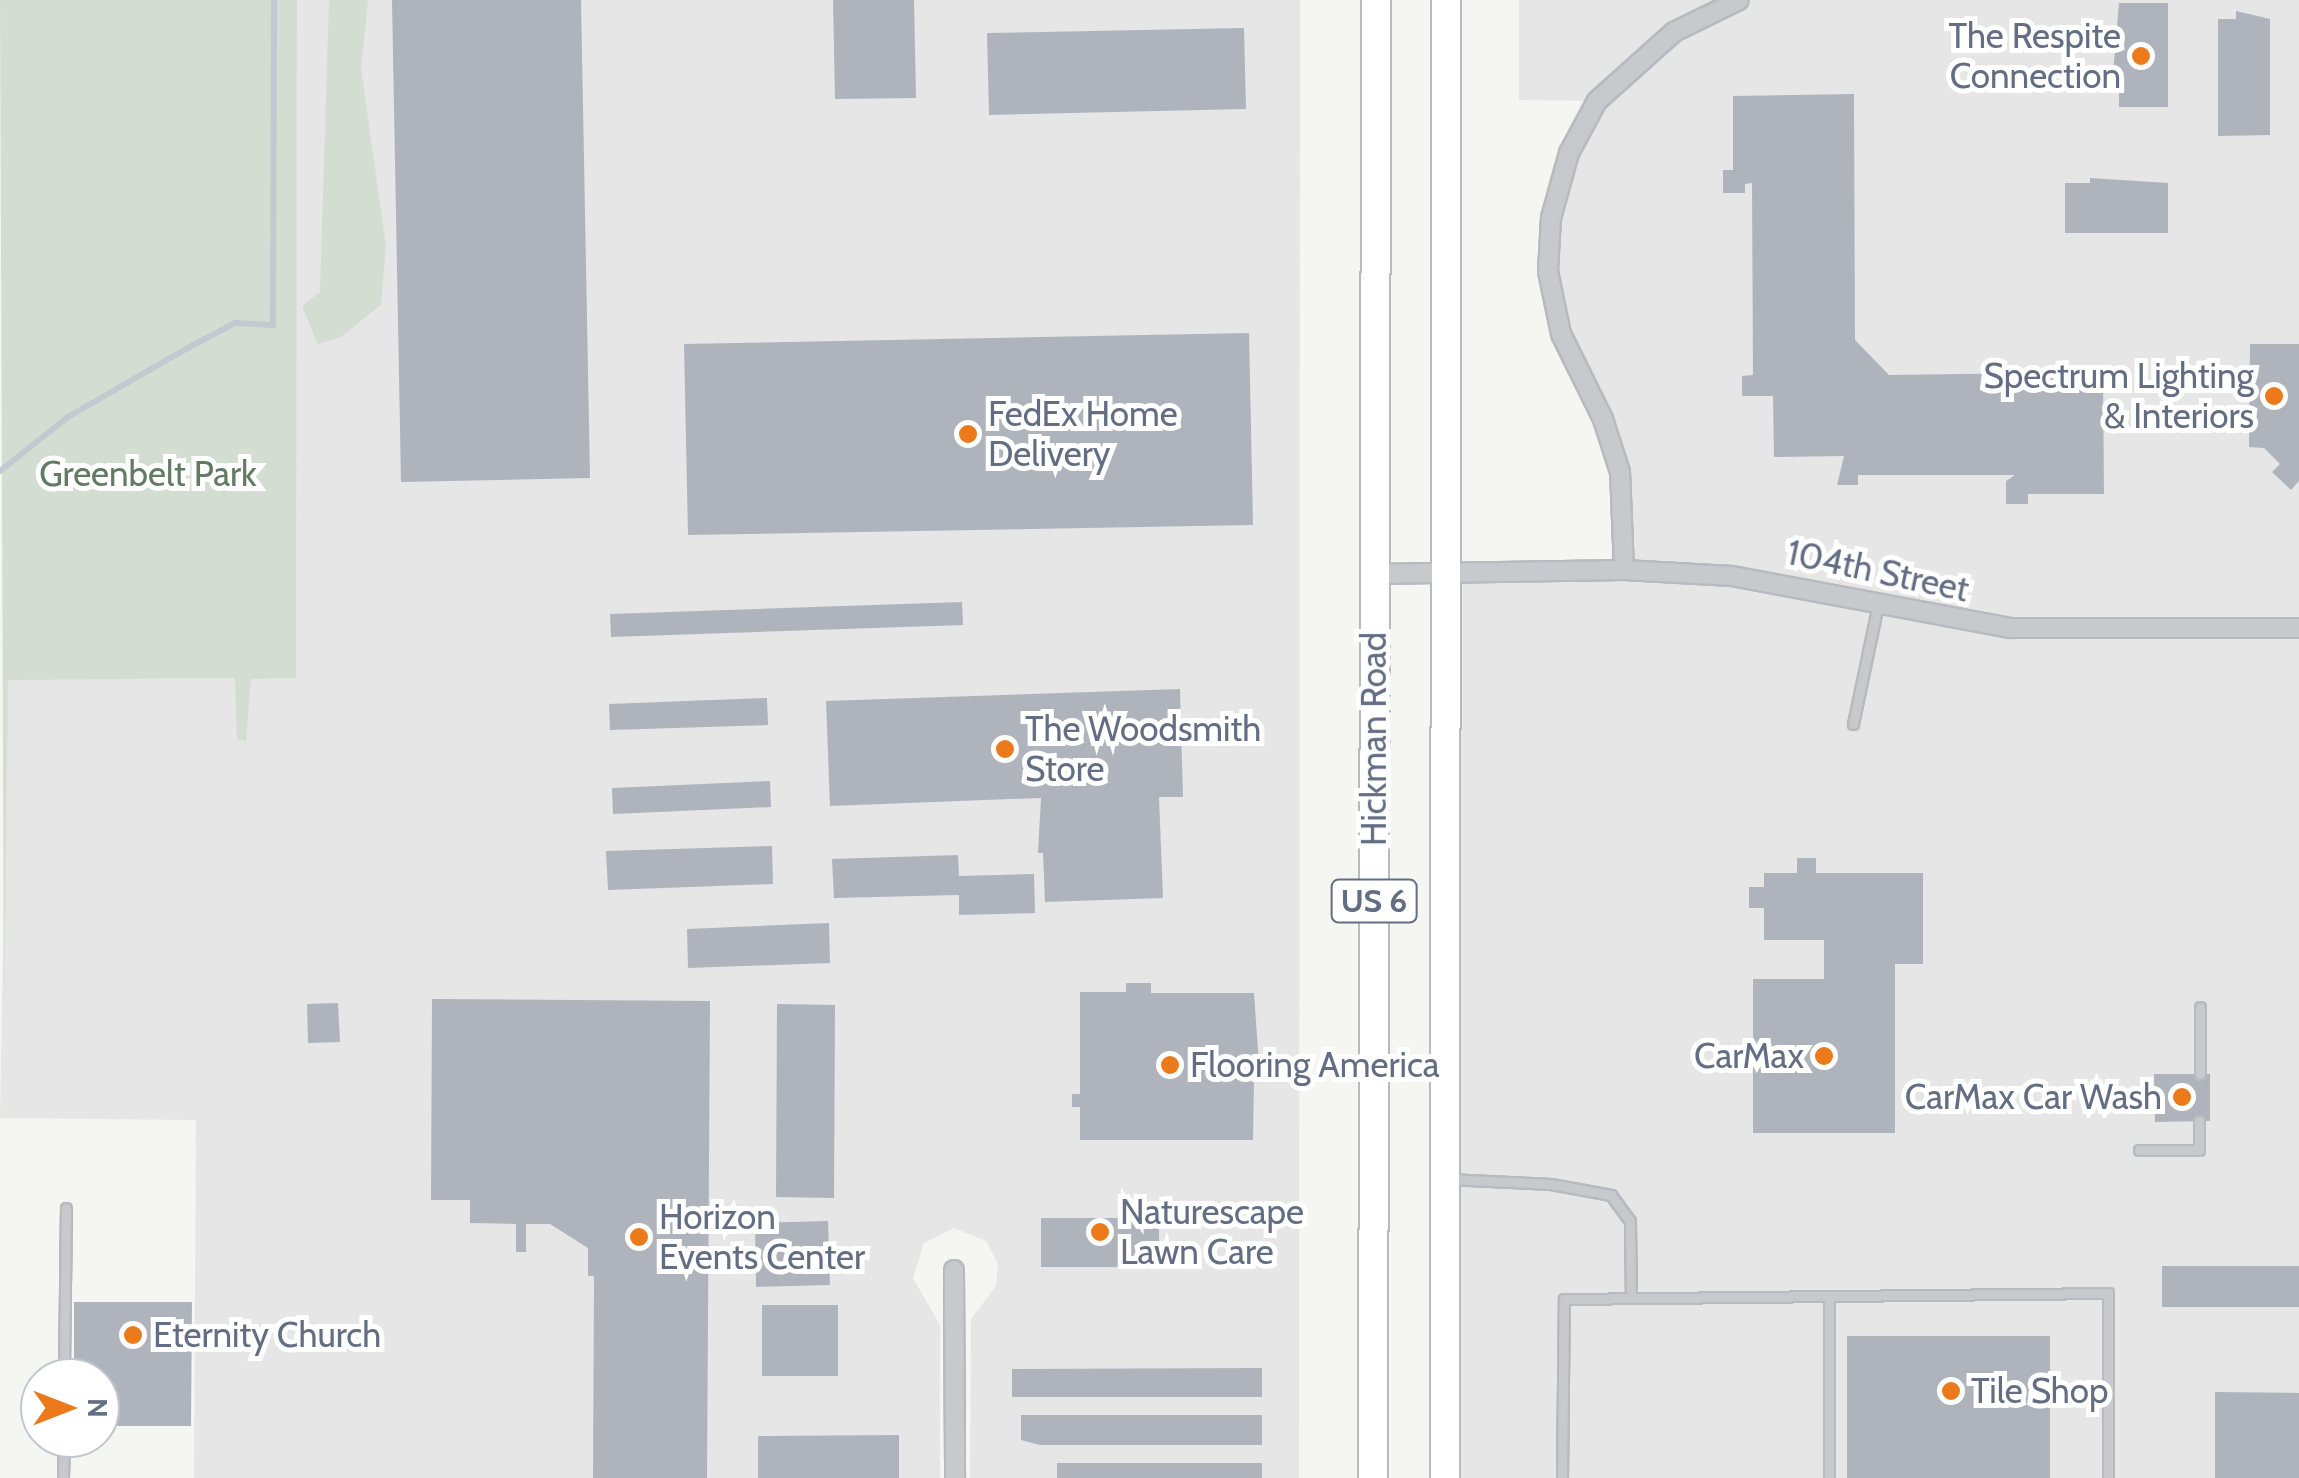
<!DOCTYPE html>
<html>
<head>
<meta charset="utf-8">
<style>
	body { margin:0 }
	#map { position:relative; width:2299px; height:1478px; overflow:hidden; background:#f5f6f1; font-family:Cabin,sans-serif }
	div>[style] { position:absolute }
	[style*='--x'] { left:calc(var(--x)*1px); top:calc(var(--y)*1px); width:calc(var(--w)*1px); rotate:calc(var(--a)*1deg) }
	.built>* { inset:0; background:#e5e6e5 }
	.green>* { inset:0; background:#d4ddd2 }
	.stream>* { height:6px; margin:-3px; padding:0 3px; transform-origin:3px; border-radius:3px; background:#c2cad1 }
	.building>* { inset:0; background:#afb4bc }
	.roads { filter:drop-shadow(2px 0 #b7babe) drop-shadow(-2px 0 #b7babe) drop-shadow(0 2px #b7babe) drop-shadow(0 -2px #b7babe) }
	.service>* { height:9px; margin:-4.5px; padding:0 4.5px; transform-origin:4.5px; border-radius:4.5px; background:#c7c9cd }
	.minor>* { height:18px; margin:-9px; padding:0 9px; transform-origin:9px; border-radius:9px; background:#c7c9cd }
	.primary>* { height:28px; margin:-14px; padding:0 14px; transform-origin:14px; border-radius:14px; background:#fff }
	.dots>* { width:28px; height:28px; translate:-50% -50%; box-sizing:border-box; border:5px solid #fff; border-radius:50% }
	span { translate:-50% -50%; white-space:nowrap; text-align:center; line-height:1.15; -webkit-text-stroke:10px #fff; paint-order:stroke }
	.shield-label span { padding:2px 8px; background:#fff; border:2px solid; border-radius:8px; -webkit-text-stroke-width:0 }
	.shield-label { font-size:32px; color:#636e84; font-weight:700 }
	.poi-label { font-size:35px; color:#636e84 }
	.right { translate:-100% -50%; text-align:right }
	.left { translate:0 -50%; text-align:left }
	.park-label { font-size:35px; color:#627b63 }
	.street-label { font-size:35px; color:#636e84 }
	.north { position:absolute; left:20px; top:1358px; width:100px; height:100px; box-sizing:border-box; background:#fff; border:2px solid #c1c5ce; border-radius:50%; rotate:90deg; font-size:28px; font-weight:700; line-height:40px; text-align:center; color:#636e84 }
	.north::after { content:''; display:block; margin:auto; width:35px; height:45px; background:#ec7a1b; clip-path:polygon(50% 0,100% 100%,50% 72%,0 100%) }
</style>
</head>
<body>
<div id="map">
	<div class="built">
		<i style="clip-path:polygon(297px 0,1300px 0,1299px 1478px,970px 1478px,971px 1319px,996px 1286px,998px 1264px,986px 1241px,954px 1228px,924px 1243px,913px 1278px,940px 1325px,940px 1478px,194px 1478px,196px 1120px,0 1118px,8px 679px,295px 678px)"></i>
		<i style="clip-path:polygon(1519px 0,2299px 0,2299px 1478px,1445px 1478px,1445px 574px,1623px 570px,1620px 472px,1561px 334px,1551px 218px,1596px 101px,1519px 100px)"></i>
	</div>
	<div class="green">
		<i style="clip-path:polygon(0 0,297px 0,296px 678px,251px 679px,246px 741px,237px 739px,235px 678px,8px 680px,4px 1008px)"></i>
		<i style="clip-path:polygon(329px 0,368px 0,361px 68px,386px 246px,381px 305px,341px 337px,318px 344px,302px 306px,320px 292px)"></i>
	</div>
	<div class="stream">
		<i style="--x:0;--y:471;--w:87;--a:-38.5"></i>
		<i style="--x:68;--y:417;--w:136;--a:-30"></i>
		<i style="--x:186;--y:349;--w:55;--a:-28"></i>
		<i style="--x:235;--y:323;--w:38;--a:3"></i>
		<i style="--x:273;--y:325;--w:325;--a:-89.8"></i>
	</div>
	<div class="building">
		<i style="clip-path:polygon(392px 0,581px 0,590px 478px,401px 482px)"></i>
		<i style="clip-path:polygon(833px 0,914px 0,916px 98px,835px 99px)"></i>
		<i style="clip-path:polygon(2119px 3px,2168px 3px,2168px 107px,2119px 107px,2119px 73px,2113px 73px)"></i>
		<i style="clip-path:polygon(2236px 11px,2270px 19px,2270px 135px,2218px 136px,2218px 19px,2236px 19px)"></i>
		<i style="clip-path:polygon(1244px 28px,1246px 109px,989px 115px,987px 33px)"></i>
		<i style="clip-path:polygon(1854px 94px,1855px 340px,1889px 375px,2103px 372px,2104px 494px,2028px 494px,2028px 504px,2006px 504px,2006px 481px,2015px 475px,1858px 475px,1858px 485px,1837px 485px,1844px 456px,1774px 457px,1773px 396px,1742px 396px,1742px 376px,1753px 375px,1752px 183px,1745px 184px,1745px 193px,1723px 193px,1723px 170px,1733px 170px,1733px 96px)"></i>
		<i style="clip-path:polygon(2090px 178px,2168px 183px,2168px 233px,2065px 233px,2065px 183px,2090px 183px)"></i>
		<i style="clip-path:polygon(1249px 333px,1253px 525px,688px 535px,684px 344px)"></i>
		<i style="clip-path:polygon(2250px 344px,2299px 344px,2299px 481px,2291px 490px,2272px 472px,2280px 464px,2264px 448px,2249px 447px)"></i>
		<i style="clip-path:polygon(962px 602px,963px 625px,611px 637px,610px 614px)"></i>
		<i style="clip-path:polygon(1180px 689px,1183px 797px,1159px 797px,1163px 898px,1045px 902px,1043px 853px,1038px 853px,1041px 798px,830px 806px,826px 701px)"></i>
		<i style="clip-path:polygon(767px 698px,768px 725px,610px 730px,609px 704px)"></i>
		<i style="clip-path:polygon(770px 781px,771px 807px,613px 814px,612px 788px)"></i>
		<i style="clip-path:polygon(772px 846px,773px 884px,608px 890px,606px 851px)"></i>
		<i style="clip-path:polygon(958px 855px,959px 876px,1034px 874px,1035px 913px,959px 915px,959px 895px,834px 898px,832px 859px)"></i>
		<i style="clip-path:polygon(1797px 858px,1816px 858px,1816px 873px,1923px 873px,1923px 964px,1895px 964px,1895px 1133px,1753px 1133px,1753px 979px,1824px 979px,1824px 940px,1764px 940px,1764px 908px,1749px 908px,1749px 887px,1764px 887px,1764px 873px,1797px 873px)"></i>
		<i style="clip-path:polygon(829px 923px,830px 963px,688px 968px,687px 929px)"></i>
		<i style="clip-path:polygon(1126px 983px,1151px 983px,1151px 993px,1254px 993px,1260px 1078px,1254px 1078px,1253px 1140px,1080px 1140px,1080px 1107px,1072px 1107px,1072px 1094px,1080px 1094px,1080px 992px,1126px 992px)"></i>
		<i style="clip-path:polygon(432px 999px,710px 1001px,707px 1478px,593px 1478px,594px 1276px,588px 1276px,588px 1248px,550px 1224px,526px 1224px,526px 1252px,516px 1252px,516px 1224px,470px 1223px,470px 1200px,431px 1200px)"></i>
		<i style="clip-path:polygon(338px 1003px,340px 1042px,308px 1043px,307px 1004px)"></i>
		<i style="clip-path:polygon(777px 1004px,835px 1005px,834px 1198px,776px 1197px)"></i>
		<i style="clip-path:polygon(2154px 1074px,2210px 1074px,2210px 1121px,2155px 1122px)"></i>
		<i style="clip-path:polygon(1041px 1218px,1159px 1218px,1159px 1267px,1041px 1267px)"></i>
		<i style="clip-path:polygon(828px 1221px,830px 1285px,756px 1287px,755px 1223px)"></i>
		<i style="clip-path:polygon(2162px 1266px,2299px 1266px,2299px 1307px,2162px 1307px)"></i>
		<i style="clip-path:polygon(74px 1302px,192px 1302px,191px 1426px,100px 1426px,100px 1378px,50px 1378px,50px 1368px,74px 1369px)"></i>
		<i style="clip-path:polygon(762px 1305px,838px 1305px,838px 1376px,762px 1376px)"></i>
		<i style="clip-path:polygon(1847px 1336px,2050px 1336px,2050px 1478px,1847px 1478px)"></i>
		<i style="clip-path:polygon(1262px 1368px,1262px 1397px,1012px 1397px,1012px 1369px)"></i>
		<i style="clip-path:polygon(2215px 1392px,2299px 1393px,2299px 1478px,2215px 1478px)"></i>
		<i style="clip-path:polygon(1021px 1415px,1262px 1415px,1262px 1445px,1040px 1445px,1021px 1440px)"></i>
		<i style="clip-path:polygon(899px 1435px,899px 1478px,758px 1478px,758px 1436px)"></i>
		<i style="clip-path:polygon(1057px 1463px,1262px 1463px,1262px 1478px,1057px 1478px)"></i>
	</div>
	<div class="roads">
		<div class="service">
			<i style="--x:1853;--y:724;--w:123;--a:-78.2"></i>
			<i style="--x:2200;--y:1074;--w:67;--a:-90"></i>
			<i style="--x:2139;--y:1150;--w:60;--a:0"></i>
			<i style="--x:2199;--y:1150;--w:29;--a:-90"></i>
			<i style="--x:1448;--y:1179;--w:103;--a:2.8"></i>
			<i style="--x:1551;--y:1184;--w:61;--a:10.4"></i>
			<i style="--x:1611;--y:1195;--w:32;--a:54"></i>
			<i style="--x:1630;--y:1221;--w:77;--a:89.3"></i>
			<i style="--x:64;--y:1369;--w:161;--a:-89.3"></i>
			<i style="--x:63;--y:1478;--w:40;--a:-88.6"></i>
			<i style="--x:1562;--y:1478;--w:179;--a:-89.4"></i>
			<i style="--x:1564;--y:1299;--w:544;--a:-0.63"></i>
			<i style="--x:2108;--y:1293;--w:185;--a:90"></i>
			<i style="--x:1829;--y:1478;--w:182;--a:-90"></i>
		</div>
		<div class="minor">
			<i style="--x:1624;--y:570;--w:98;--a:-92.3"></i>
			<i style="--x:1620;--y:472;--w:56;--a:-107.8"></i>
			<i style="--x:1603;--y:419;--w:95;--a:-116.3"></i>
			<i style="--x:1561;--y:334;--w:64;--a:-101.7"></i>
			<i style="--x:1548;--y:271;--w:53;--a:-86.8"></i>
			<i style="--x:1551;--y:218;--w:67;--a:-74.5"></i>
			<i style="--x:1569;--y:153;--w:59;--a:-61.7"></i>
			<i style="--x:1597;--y:101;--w:103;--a:-41.9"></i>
			<i style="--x:1674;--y:32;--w:72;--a:-26.2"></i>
			<i style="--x:1374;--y:574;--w:250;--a:-0.9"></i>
			<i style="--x:1624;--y:570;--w:108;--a:3.2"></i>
			<i style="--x:1732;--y:576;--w:283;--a:10.6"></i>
			<i style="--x:2010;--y:628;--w:289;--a:0"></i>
			<i style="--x:954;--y:1270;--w:208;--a:89.7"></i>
		</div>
		<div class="primary">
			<i style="--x:1373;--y:1478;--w:1478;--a:-89.88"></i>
			<i style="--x:1445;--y:1478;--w:1478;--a:-89.96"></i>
		</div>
	</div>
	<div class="dots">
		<i style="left:2141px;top:56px;background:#ec7a1b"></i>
		<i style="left:2274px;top:396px;background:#ec7a1b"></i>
		<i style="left:968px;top:434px;background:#ec7a1b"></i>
		<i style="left:1005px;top:749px;background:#ec7a1b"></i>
		<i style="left:1824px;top:1056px;background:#ec7a1b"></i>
		<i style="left:1170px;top:1065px;background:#ec7a1b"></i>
		<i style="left:2182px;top:1097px;background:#ec7a1b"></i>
		<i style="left:1100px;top:1232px;background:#ec7a1b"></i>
		<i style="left:639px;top:1237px;background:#ec7a1b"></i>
		<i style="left:133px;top:1335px;background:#ec7a1b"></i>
		<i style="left:1951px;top:1391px;background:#ec7a1b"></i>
	</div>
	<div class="shield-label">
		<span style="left:1374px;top:901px">US 6</span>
	</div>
	<div class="poi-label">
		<span class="right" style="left:2121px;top:56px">The Respite<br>Connection</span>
		<span class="right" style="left:2254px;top:396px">Spectrum Lighting<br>&amp; Interiors</span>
		<span class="left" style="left:988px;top:434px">FedEx Home<br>Delivery</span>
		<span class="left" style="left:1025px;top:749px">The Woodsmith<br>Store</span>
		<span class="right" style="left:1804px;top:1056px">CarMax</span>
		<span class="left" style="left:1190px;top:1065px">Flooring America</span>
		<span class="right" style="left:2162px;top:1097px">CarMax Car Wash</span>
		<span class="left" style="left:1120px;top:1232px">Naturescape<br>Lawn Care</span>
		<span class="left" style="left:659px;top:1237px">Horizon<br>Events Center</span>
		<span class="left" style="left:153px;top:1335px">Eternity Church</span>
		<span class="left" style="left:1971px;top:1391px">Tile Shop</span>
	</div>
	<div class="park-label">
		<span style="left:148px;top:474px">Greenbelt Park</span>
	</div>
	<div class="street-label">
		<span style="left:1878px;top:571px;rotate:12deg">104th Street</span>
		<span style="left:1374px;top:739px;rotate:-90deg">Hickman Road</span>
	</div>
	<div class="north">N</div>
</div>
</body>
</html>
